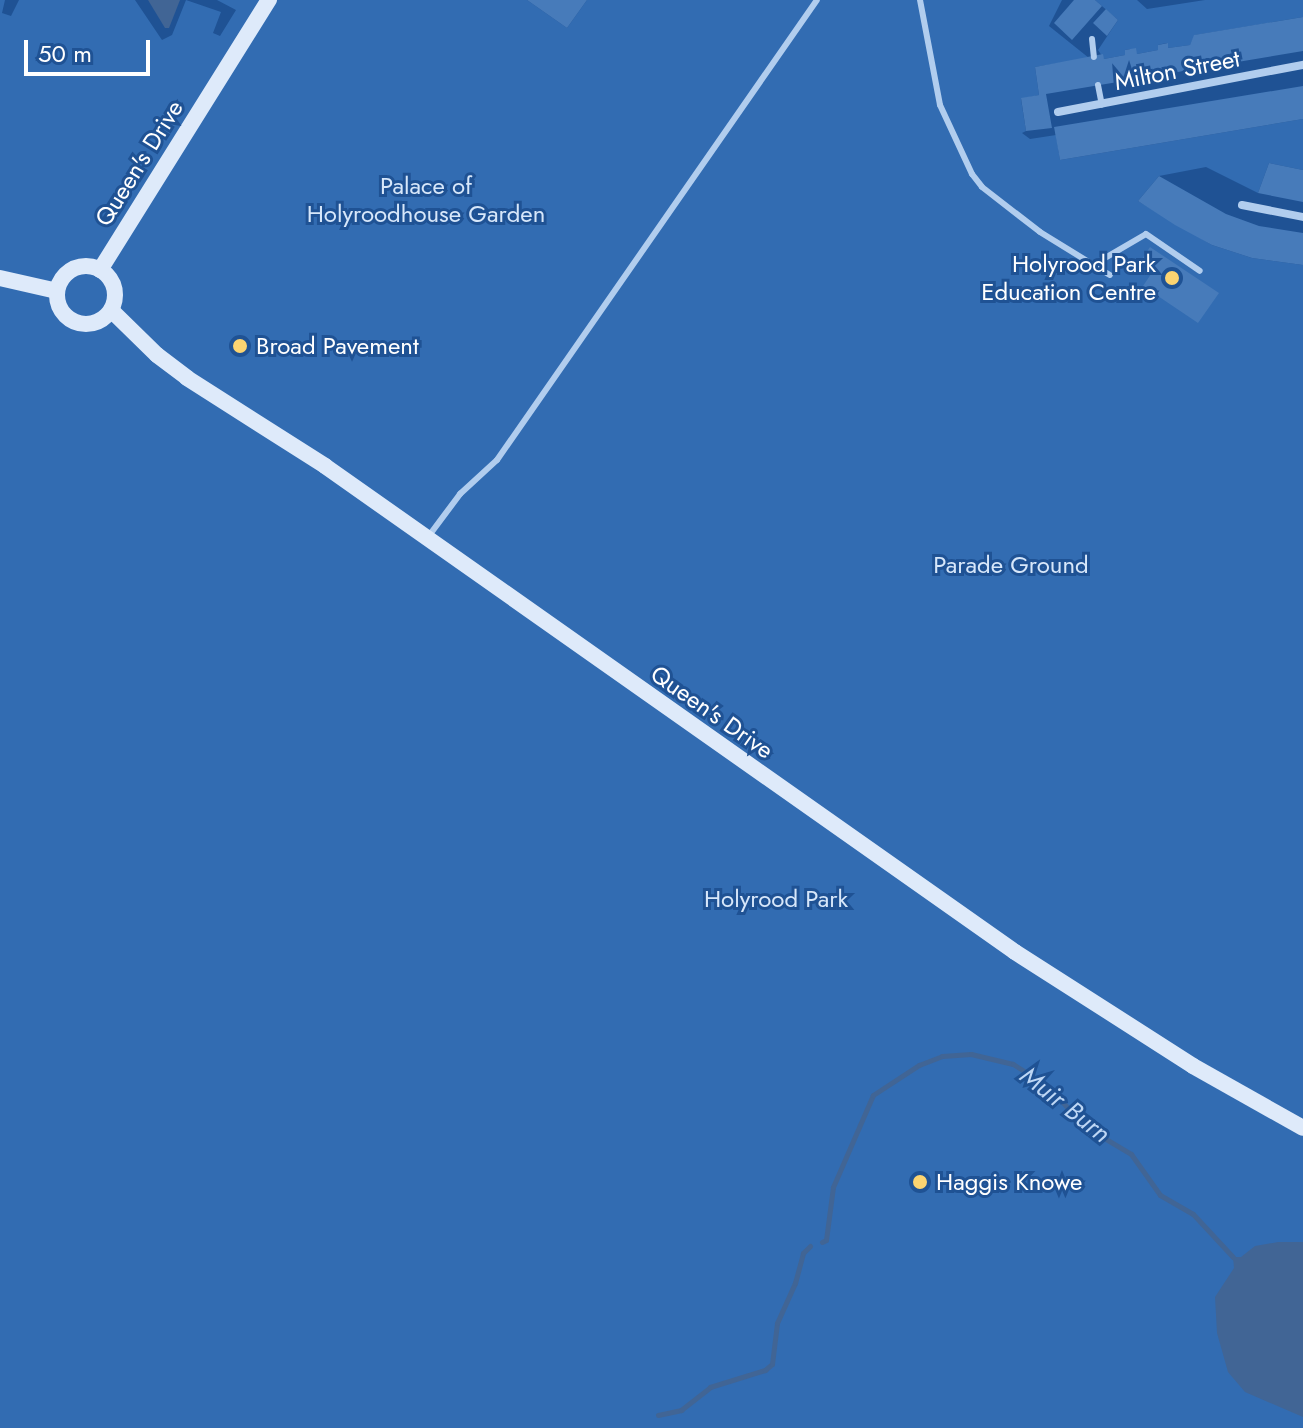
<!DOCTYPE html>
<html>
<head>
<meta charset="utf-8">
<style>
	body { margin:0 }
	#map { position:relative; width:1303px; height:1428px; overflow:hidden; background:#1f5294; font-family:Jost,sans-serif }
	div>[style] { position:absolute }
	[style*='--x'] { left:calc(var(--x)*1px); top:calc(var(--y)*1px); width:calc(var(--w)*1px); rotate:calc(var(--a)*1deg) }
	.green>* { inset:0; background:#326cb2 }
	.water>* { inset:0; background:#416595 }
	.stream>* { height:5px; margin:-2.5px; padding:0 2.5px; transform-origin:2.5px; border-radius:2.5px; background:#416595 }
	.building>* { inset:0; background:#477bba }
	.lane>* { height:6px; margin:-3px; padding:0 3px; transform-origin:3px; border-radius:3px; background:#b1cdee }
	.street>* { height:8px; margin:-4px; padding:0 4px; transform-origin:4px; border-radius:4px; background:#b1cdee }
	.secondary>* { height:16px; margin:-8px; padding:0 8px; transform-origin:8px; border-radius:8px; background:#deeafa }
	.secondary>.ring { margin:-8px; padding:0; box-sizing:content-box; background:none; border:16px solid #deeafa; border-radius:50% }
	.dots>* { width:22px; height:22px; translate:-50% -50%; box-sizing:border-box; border:4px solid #1f5294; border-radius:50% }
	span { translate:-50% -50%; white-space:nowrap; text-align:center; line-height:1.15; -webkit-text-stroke:6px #1f5294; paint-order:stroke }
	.street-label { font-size:24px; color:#fff }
	.park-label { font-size:24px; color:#d7e7fa }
	.poi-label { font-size:24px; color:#fff }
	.right { translate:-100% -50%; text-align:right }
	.left { translate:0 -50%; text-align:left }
	.water-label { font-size:26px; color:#bed7f5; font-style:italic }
	.scale { position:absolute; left:24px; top:40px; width:126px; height:36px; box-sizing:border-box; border:4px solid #fff; border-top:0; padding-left:10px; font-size:24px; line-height:28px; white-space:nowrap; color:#fff; -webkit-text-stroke:6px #1f5294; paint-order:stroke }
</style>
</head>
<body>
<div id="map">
	<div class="green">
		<i style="clip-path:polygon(0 0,5px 0,2px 13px,11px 16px,19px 0,135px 0,162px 40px,172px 35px,186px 0,221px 12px,213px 33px,220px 36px,236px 10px,217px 0,527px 0,567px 28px,587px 0,1062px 0,1049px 26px,1089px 58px,1035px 67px,1039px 95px,1021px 99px,1026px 131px,1022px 133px,1030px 139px,1056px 135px,1060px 160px,1303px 119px,1303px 170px,1269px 163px,1258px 193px,1206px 167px,1159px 176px,1138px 201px,1212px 245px,1252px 258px,1303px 265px,1303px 1428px,0 1428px)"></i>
		<i style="clip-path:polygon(1095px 0,1137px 0,1147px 9px,1205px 0,1303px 0,1303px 17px,1195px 35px,1190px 45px,1168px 48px,1167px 43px,1162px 44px,1158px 45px,1158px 50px,1137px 54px,1130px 49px,1125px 50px,1125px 55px,1104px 59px,1098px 50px,1118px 20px)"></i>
	</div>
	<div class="water">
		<i style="clip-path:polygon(148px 0,180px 0,169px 28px,165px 28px)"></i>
		<i style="clip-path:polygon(1278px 1242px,1303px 1242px,1303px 1417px,1245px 1392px,1228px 1372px,1217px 1333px,1215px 1297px,1234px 1268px,1233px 1257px,1241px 1257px,1255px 1246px)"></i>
	</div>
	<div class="stream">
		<i style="--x:822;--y:1242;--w:4;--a:-27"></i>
		<i style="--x:826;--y:1240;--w:53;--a:-82.5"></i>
		<i style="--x:833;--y:1187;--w:100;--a:-66.5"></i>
		<i style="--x:873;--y:1095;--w:55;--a:-33.1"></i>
		<i style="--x:919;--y:1065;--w:25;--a:-21"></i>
		<i style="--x:942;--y:1056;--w:29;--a:-4"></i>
		<i style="--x:971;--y:1054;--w:43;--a:13.4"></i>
		<i style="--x:1013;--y:1064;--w:43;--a:32.6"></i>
		<i style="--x:1049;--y:1087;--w:52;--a:48.1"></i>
		<i style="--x:1084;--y:1126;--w:55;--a:30.8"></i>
		<i style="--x:1131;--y:1154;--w:50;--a:54.7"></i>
		<i style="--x:1160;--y:1195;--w:38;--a:30"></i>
		<i style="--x:1193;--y:1214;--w:59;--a:47.1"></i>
		<i style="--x:658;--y:1415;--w:24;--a:-12"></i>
		<i style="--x:681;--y:1410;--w:37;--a:-38"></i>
		<i style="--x:710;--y:1387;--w:58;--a:-17.2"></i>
		<i style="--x:765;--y:1370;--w:9;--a:-41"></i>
		<i style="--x:772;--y:1364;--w:41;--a:-83"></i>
		<i style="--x:777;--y:1323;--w:44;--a:-65.8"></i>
		<i style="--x:795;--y:1283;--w:31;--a:-75"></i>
		<i style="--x:803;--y:1253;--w:10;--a:-45"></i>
	</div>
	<div class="building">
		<i style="clip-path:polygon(527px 0,587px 0,567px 28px)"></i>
		<i style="clip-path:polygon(1074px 0,1095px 0,1102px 6px,1072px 40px,1054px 23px)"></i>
		<i style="clip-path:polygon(1106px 9px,1118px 20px,1107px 36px,1093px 23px)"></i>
		<i style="clip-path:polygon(1303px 17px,1303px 51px,1046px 94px,1052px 128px,1026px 131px,1021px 98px,1039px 95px,1035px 67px,1103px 54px,1104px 59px,1125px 55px,1125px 50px,1136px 48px,1137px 54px,1158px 50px,1158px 45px,1168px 43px,1168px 48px,1190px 45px,1194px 35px)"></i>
		<i style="clip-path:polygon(1303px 86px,1303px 119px,1060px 160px,1054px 127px)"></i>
		<i style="clip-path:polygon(1269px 163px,1303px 170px,1303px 202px,1258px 193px)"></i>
		<i style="clip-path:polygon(1159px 176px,1226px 214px,1259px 226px,1303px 233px,1303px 265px,1252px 258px,1212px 245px,1175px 225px,1138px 201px)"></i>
		<i style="clip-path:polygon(1150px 247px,1219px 293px,1198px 323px,1143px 286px,1155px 268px,1142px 259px)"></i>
	</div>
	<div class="lane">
		<i style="--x:920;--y:0;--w:107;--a:79.2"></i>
		<i style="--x:940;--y:105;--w:76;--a:65.1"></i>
		<i style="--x:972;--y:174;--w:16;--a:52"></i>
		<i style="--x:982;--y:187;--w:73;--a:37.8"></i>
		<i style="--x:1040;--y:232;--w:82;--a:31.6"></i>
		<i style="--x:1092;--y:39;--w:18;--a:84"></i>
		<i style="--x:1098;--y:85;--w:20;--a:79"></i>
		<i style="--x:1093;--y:265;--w:61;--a:-30.3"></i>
		<i style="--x:1146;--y:234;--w:65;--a:34.4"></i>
		<i style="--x:428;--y:537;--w:54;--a:-53.3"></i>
		<i style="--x:460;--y:494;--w:50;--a:-42.6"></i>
		<i style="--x:497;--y:460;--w:560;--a:-55.18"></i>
	</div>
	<div class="street">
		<i style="--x:1058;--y:112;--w:249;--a:-10.9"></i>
		<i style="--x:1242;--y:205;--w:62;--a:11.1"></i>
	</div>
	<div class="secondary">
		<i class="ring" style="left:57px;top:266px;width:42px;height:42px"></i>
		<i style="--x:100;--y:270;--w:319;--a:-58"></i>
		<i style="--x:0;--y:278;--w:58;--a:12.8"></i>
		<i style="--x:111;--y:310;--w:64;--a:44.4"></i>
		<i style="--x:157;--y:355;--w:38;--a:37"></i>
		<i style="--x:187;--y:378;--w:164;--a:32.5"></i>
		<i style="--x:325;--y:466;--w:844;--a:35.16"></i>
		<i style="--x:1015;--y:952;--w:211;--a:32.6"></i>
		<i style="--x:1193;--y:1066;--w:126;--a:29.4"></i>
	</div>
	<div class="dots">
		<i style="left:1172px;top:278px;background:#fcd471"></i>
		<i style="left:240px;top:346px;background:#fcd471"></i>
		<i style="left:920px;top:1182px;background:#fcd471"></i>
	</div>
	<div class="street-label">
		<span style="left:1177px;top:70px;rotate:-11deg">Milton Street</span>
		<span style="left:139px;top:163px;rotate:-58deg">Queen's Drive</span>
		<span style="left:712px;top:712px;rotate:35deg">Queen's Drive</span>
	</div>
	<div class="park-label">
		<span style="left:426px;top:200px">Palace of<br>Holyroodhouse Garden</span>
		<span style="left:1011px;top:565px">Parade Ground</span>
		<span style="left:776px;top:899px">Holyrood Park</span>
	</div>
	<div class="poi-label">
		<span class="right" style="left:1156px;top:278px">Holyrood Park<br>Education Centre</span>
		<span class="left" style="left:256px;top:346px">Broad Pavement</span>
		<span class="left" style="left:936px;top:1182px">Haggis Knowe</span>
	</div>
	<div class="water-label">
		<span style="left:1065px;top:1105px;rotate:38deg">Muir Burn</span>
	</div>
	<div class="scale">50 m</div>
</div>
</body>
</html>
